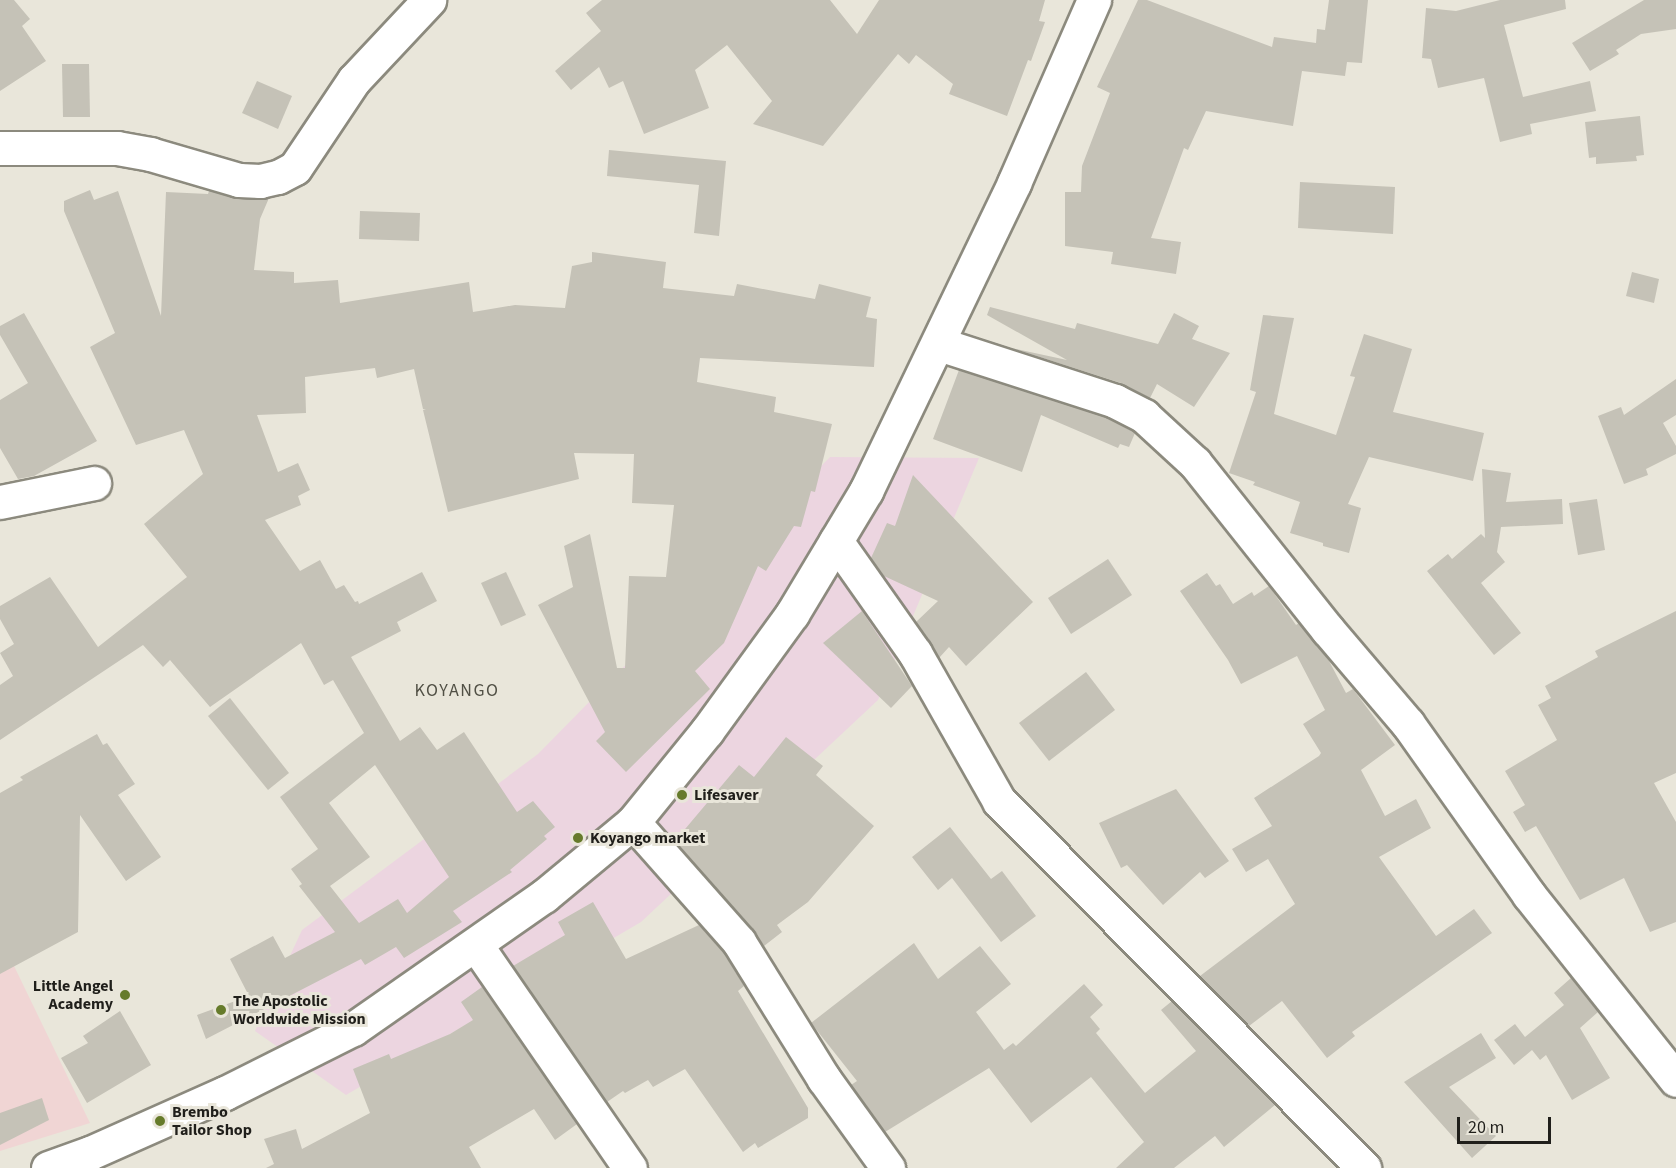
<!DOCTYPE html>
<html>
<head>
<meta charset="utf-8">
<style>
	body { margin:0 }
	#map { position:relative; width:1676px; height:1168px; overflow:hidden; background:#e9e6da; font-family:"Source Sans 3",sans-serif }
	div>[style] { position:absolute }
	[style*='--x'] { left:calc(var(--x)*1px); top:calc(var(--y)*1px); width:calc(var(--w)*1px); rotate:calc(var(--a)*1deg) }
	.commercial>* { inset:0; background:#ecd5e0 }
	.education>* { inset:0; background:#f0d5d4 }
	.building>* { inset:0; background:#c5c2b7 }
	.roads { filter:drop-shadow(2px 0 #8c8a7e) drop-shadow(-2px 0 #8c8a7e) drop-shadow(0 2px #8c8a7e) drop-shadow(0 -2px #8c8a7e) }
	.minor>* { height:33px; margin:-16.5px; padding:0 16.5px; transform-origin:16.5px; border-radius:16.5px; background:#fff }
	.dots>* { width:16px; height:16px; translate:-50% -50%; box-sizing:border-box; border:3px solid #e9e6da; border-radius:50% }
	span { translate:-50% -50%; white-space:nowrap; text-align:center; line-height:1.15; -webkit-text-stroke:6px #e9e6da; paint-order:stroke }
	.poi-label { font-size:16px; color:#201f1b; font-weight:700 }
	.left { translate:0 -50%; text-align:left }
	.right { translate:-100% -50%; text-align:right }
	.neighbourhood-label { font-size:18px; color:#515045; letter-spacing:1.5px }
	.scale { position:absolute; left:1457px; top:1117px; width:94px; height:27px; box-sizing:border-box; border:3px solid #201f1b; border-top:0; padding-left:8px; font-size:18px; line-height:21px; white-space:nowrap; color:#201f1b; -webkit-text-stroke:4px #e9e6da; paint-order:stroke }
</style>
</head>
<body>
<div id="map">
	<div class="commercial">
		<i style="clip-path:polygon(830px 457px,979px 458px,878px 700px,641px 922px,346px 1095px,255px 1031px,302px 930px,538px 754px)"></i>
	</div>
	<div class="education">
		<i style="clip-path:polygon(0 937px,90px 1123px,0 1151px)"></i>
	</div>
	<div class="building">
		<i style="clip-path:polygon(0 0,14px 0,30px 19px,22px 26px,46px 61px,0 91px)"></i>
		<i style="clip-path:polygon(602px 0,830px 0,857px 34px,879px 0,1045px 0,1039px 21px,1045px 22px,1031px 61px,1028px 60px,1007px 116px,949px 94px,953px 84px,916px 55px,909px 64px,898px 54px,823px 146px,753px 124px,772px 101px,727px 45px,695px 70px,709px 108px,644px 134px,623px 81px,609px 88px,599px 67px,571px 90px,555px 71px,601px 31px,586px 13px)"></i>
		<i style="clip-path:polygon(1138px 0,1147px 0,1272px 47px,1274px 37px,1316px 43px,1317px 29px,1325px 30px,1329px 0,1368px 0,1362px 63px,1347px 62px,1345px 76px,1302px 71px,1293px 126px,1206px 111px,1188px 150px,1184px 148px,1151px 238px,1181px 242px,1176px 274px,1111px 264px,1113px 252px,1065px 246px,1065px 192px,1081px 192px,1082px 166px,1110px 93px,1097px 87px)"></i>
		<i style="clip-path:polygon(1500px 0,1565px 0,1566px 9px,1504px 25px,1523px 97px,1590px 81px,1596px 111px,1530px 124px,1532px 134px,1500px 142px,1484px 78px,1438px 88px,1431px 59px,1422px 58px,1426px 8px,1456px 11px)"></i>
		<i style="clip-path:polygon(1644px 0,1676px 0,1676px 29px,1641px 34px,1616px 50px,1619px 54px,1590px 71px,1572px 43px)"></i>
		<i style="clip-path:polygon(62px 64px,89px 64px,90px 117px,63px 117px)"></i>
		<i style="clip-path:polygon(257px 81px,292px 96px,278px 129px,242px 113px)"></i>
		<i style="clip-path:polygon(1640px 116px,1644px 155px,1636px 156px,1637px 161px,1596px 164px,1596px 157px,1589px 158px,1585px 122px)"></i>
		<i style="clip-path:polygon(609px 150px,726px 161px,719px 236px,694px 233px,699px 185px,607px 176px)"></i>
		<i style="clip-path:polygon(1300px 182px,1395px 187px,1393px 234px,1298px 228px)"></i>
		<i style="clip-path:polygon(evenodd,90px 190px,94px 200px,118px 191px,161px 316px,166px 192px,208px 194px,209px 191px,238px 199px,269px 198px,260px 219px,254px 270px,294px 272px,294px 283px,338px 280px,340px 303px,469px 282px,473px 312px,515px 305px,565px 308px,572px 266px,592px 262px,592px 252px,666px 262px,663px 288px,734px 296px,737px 284px,815px 299px,819px 284px,871px 297px,866px 317px,877px 319px,874px 367px,700px 358px,697px 382px,776px 397px,774px 412px,832px 424px,815px 492px,811px 491px,801px 527px,794px 526px,766px 571px,758px 566px,724px 643px,695px 671px,710px 689px,626px 772px,596px 741px,605px 732px,538px 605px,573px 587px,564px 546px,590px 534px,617px 668px,625px 668px,629px 576px,666px 577px,674px 505px,632px 503px,634px 454px,574px 453px,579px 479px,448px 512px,423px 410px,426px 409px,423px 409px,414px 369px,377px 378px,375px 368px,305px 377px,306px 413px,257px 415px,278px 472px,298px 463px,310px 490px,298px 496px,301px 505px,265px 520px,300px 571px,320px 560px,336px 589px,344px 585px,355px 602px,358px 601px,359px 604px,422px 572px,437px 601px,397px 622px,401px 631px,351px 657px,400px 741px,420px 727px,437px 750px,464px 732px,517px 812px,533px 801px,555px 827px,544px 836px,547px 839px,510px 870px,512px 872px,453px 911px,462px 922px,404px 958px,396px 947px,365px 965px,361px 959px,206px 1039px,197px 1015px,249px 996px,230px 959px,273px 936px,285px 958px,335px 932px,299px 886px,302px 884px,291px 869px,318px 849px,280px 797px,364px 733px,333px 680px,324px 685px,301px 643px,210px 707px,170px 660px,163px 667px,143px 645px,0 740px,0 685px,13px 676px,0 653px,14px 644px,0 619px,0 606px,50px 577px,98px 647px,187px 577px,144px 524px,203px 474px,184px 430px,136px 445px,90px 347px,115px 333px,64px 211px,64px 201px,90px 190px,375px 765px,449px 877px,407px 913px,398px 899px,359px 923px,330px 886px,370px 857px,329px 803px,375px 765px)"></i>
		<i style="clip-path:polygon(360px 211px,420px 213px,419px 241px,359px 239px)"></i>
		<i style="clip-path:polygon(1632px 272px,1659px 279px,1654px 303px,1626px 296px)"></i>
		<i style="clip-path:polygon(990px 307px,1075px 329px,1077px 323px,1158px 344px,1174px 313px,1199px 326px,1192px 339px,1230px 353px,1194px 407px,1157px 384px,1150px 398px,1121px 383px,1011px 348px,1067px 360px,987px 315px)"></i>
		<i style="clip-path:polygon(24px 313px,97px 441px,34px 476px,18px 479px,0 448px,0 400px,28px 383px,0 335px,0 326px)"></i>
		<i style="clip-path:polygon(1263px 315px,1294px 318px,1274px 414px,1336px 435px,1355px 377px,1350px 376px,1364px 334px,1412px 349px,1393px 412px,1484px 433px,1473px 481px,1369px 457px,1348px 504px,1361px 508px,1349px 553px,1323px 546px,1323px 543px,1290px 533px,1300px 502px,1253px 485px,1255px 482px,1229px 473px,1256px 392px,1250px 390px)"></i>
		<i style="clip-path:polygon(959px 370px,1108px 418px,1135px 433px,1129px 447px,1120px 444px,1118px 448px,1041px 415px,1022px 472px,933px 439px)"></i>
		<i style="clip-path:polygon(1676px 379px,1676px 415px,1663px 423px,1676px 446px,1676px 454px,1646px 469px,1648px 475px,1624px 484px,1598px 416px,1621px 407px,1624px 415px)"></i>
		<i style="clip-path:polygon(1482px 469px,1511px 473px,1506px 502px,1562px 499px,1563px 524px,1501px 527px,1497px 552px,1505px 562px,1481px 583px,1521px 633px,1494px 655px,1427px 571px,1448px 554px,1452px 559px,1481px 534px,1485px 538px)"></i>
		<i style="clip-path:polygon(913px 475px,1033px 602px,966px 666px,949px 647px,939px 658px,916px 622px,938px 601px,884px 576px,871px 558px,887px 523px,895px 526px)"></i>
		<i style="clip-path:polygon(1597px 499px,1605px 550px,1578px 555px,1569px 503px)"></i>
		<i style="clip-path:polygon(1108px 559px,1132px 595px,1071px 634px,1048px 598px)"></i>
		<i style="clip-path:polygon(506px 572px,526px 615px,501px 626px,481px 583px)"></i>
		<i style="clip-path:polygon(1207px 573px,1216px 586px,1220px 584px,1233px 604px,1252px 592px,1254px 596px,1269px 586px,1296px 625px,1299px 623px,1328px 659px,1346px 693px,1353px 689px,1395px 745px,1361px 770px,1385px 816px,1416px 799px,1431px 828px,1379px 857px,1436px 936px,1474px 909px,1492px 933px,1352px 1032px,1355px 1036px,1327px 1058px,1282px 1001px,1249px 1026px,1200px 976px,1295px 904px,1268px 859px,1246px 872px,1232px 849px,1272px 826px,1254px 798px,1319px 756px,1321px 753px,1303px 724px,1325px 710px,1297px 656px,1241px 684px,1228px 660px,1180px 591px)"></i>
		<i style="clip-path:polygon(862px 611px,912px 686px,891px 708px,823px 643px)"></i>
		<i style="clip-path:polygon(1676px 611px,1676px 773px,1654px 783px,1676px 822px,1676px 922px,1650px 932px,1624px 878px,1580px 900px,1536px 826px,1525px 832px,1513px 812px,1525px 805px,1505px 771px,1557px 740px,1538px 705px,1551px 698px,1545px 686px,1598px 657px,1595px 651px)"></i>
		<i style="clip-path:polygon(1086px 672px,1115px 710px,1049px 761px,1019px 723px)"></i>
		<i style="clip-path:polygon(230px 698px,289px 773px,268px 790px,208px 716px)"></i>
		<i style="clip-path:polygon(97px 734px,103px 745px,107px 743px,135px 784px,118px 795px,161px 857px,126px 881px,80px 815px,78px 932px,0 974px,0 793px,23px 780px,20px 777px)"></i>
		<i style="clip-path:polygon(786px 737px,823px 766px,816px 775px,874px 826px,808px 902px,777px 925px,782px 932px,764px 946px,753px 930px,675px 841px,739px 765px,754px 777px)"></i>
		<i style="clip-path:polygon(1176px 789px,1229px 861px,1205px 878px,1200px 872px,1163px 905px,1127px 865px,1121px 868px,1099px 823px)"></i>
		<i style="clip-path:polygon(950px 827px,991px 879px,1002px 871px,1036px 916px,1001px 942px,952px 878px,938px 890px,912px 857px)"></i>
		<i style="clip-path:polygon(593px 902px,626px 959px,699px 925px,724px 953px,744px 986px,738px 991px,808px 1108px,808px 1118px,758px 1148px,755px 1143px,743px 1152px,685px 1069px,653px 1087px,648px 1080px,625px 1093px,623px 1091px,607px 1102px,513px 966px,565px 935px,558px 922px)"></i>
		<i style="clip-path:polygon(914px 943px,938px 979px,980px 946px,1011px 984px,976px 1012px,1004px 1050px,1013px 1043px,1016px 1046px,1084px 984px,1103px 1005px,1090px 1017px,1100px 1029px,1096px 1033px,1145px 1093px,1196px 1051px,1161px 1010px,1172px 1001px,1275px 1105px,1224px 1147px,1215px 1136px,1174px 1168px,1116px 1168px,1144px 1142px,1091px 1077px,1031px 1123px,989px 1068px,885px 1132px,851px 1085px,857px 1081px,811px 1023px)"></i>
		<i style="clip-path:polygon(1571px 978px,1598px 1012px,1580px 1028px,1610px 1078px,1572px 1100px,1546px 1055px,1540px 1060px,1532px 1050px,1514px 1065px,1494px 1040px,1515px 1024px,1525px 1037px,1564px 1005px,1554px 993px)"></i>
		<i style="clip-path:polygon(482px 987px,577px 1124px,555px 1140px,534px 1109px,469px 1147px,481px 1168px,266px 1168px,274px 1164px,264px 1139px,296px 1129px,302px 1149px,370px 1113px,353px 1069px,389px 1054px,391px 1059px,450px 1034px,473px 1020px,461px 1002px)"></i>
		<i style="clip-path:polygon(120px 1011px,151px 1065px,87px 1103px,61px 1058px,88px 1043px,83px 1036px)"></i>
		<i style="clip-path:polygon(1481px 1033px,1496px 1058px,1449px 1087px,1496px 1136px,1472px 1158px,1404px 1082px)"></i>
		<i style="clip-path:polygon(42px 1098px,49px 1120px,0 1145px,0 1113px)"></i>
	</div>
	<div class="roads">
		<div class="minor">
			<i style="--x:0;--y:148;--w:117;--a:0"></i>
			<i style="--x:117;--y:148;--w:34;--a:10"></i>
			<i style="--x:150;--y:154;--w:93;--a:16.3"></i>
			<i style="--x:239;--y:180;--w:21;--a:3"></i>
			<i style="--x:260;--y:181;--w:18;--a:-13"></i>
			<i style="--x:278;--y:177;--w:19;--a:-28"></i>
			<i style="--x:295;--y:168;--w:106;--a:-56.2"></i>
			<i style="--x:354;--y:80;--w:110;--a:-46.8"></i>
			<i style="--x:939;--y:344;--w:185;--a:17.9"></i>
			<i style="--x:1115;--y:401;--w:33;--a:27"></i>
			<i style="--x:1144;--y:416;--w:69;--a:42.7"></i>
			<i style="--x:1195;--y:463;--w:213;--a:51.5"></i>
			<i style="--x:1328;--y:630;--w:123;--a:49.6"></i>
			<i style="--x:1408;--y:724;--w:209;--a:54.7"></i>
			<i style="--x:1529;--y:895;--w:236;--a:51.5"></i>
			<i style="--x:0;--y:502;--w:96;--a:-11.4"></i>
			<i style="--x:836;--y:541;--w:137;--a:54.8"></i>
			<i style="--x:915;--y:653;--w:170;--a:60.4"></i>
			<i style="--x:999;--y:801;--w:518;--a:45.16"></i>
			<i style="--x:633;--y:822;--w:160;--a:48.5"></i>
			<i style="--x:739;--y:942;--w:161;--a:58.2"></i>
			<i style="--x:824;--y:1079;--w:110;--a:54.3"></i>
			<i style="--x:476;--y:945;--w:271;--a:55.4"></i>
			<i style="--x:48;--y:1168;--w:45;--a:-19.7"></i>
			<i style="--x:90;--y:1153;--w:148;--a:-24"></i>
			<i style="--x:225;--y:1093;--w:143;--a:-26.6"></i>
			<i style="--x:353;--y:1029;--w:233;--a:-34.9"></i>
			<i style="--x:544;--y:896;--w:116;--a:-39.7"></i>
			<i style="--x:633;--y:822;--w:117;--a:-50.9"></i>
			<i style="--x:707;--y:731;--w:145;--a:-54"></i>
			<i style="--x:792;--y:614;--w:144;--a:-59"></i>
			<i style="--x:866;--y:491;--w:342;--a:-64.3"></i>
			<i style="--x:1014;--y:183;--w:200;--a:-66.4"></i>
		</div>
	</div>
	<div class="dots">
		<i style="left:682px;top:795px;background:#667b2b"></i>
		<i style="left:578px;top:838px;background:#667b2b"></i>
		<i style="left:125px;top:995px;background:#667b2b"></i>
		<i style="left:221px;top:1010px;background:#667b2b"></i>
		<i style="left:160px;top:1121px;background:#667b2b"></i>
	</div>
	<div class="poi-label">
		<span class="left" style="left:694px;top:795px">Lifesaver</span>
		<span class="left" style="left:590px;top:838px">Koyango market</span>
		<span class="right" style="left:113px;top:995px">Little Angel<br>Academy</span>
		<span class="left" style="left:233px;top:1010px">The Apostolic<br>Worldwide Mission</span>
		<span class="left" style="left:172px;top:1121px">Brembo<br>Tailor Shop</span>
	</div>
	<div class="neighbourhood-label">
		<span style="left:457px;top:691px">KOYANGO</span>
	</div>
	<div class="scale">20 m</div>
</div>
</body>
</html>
